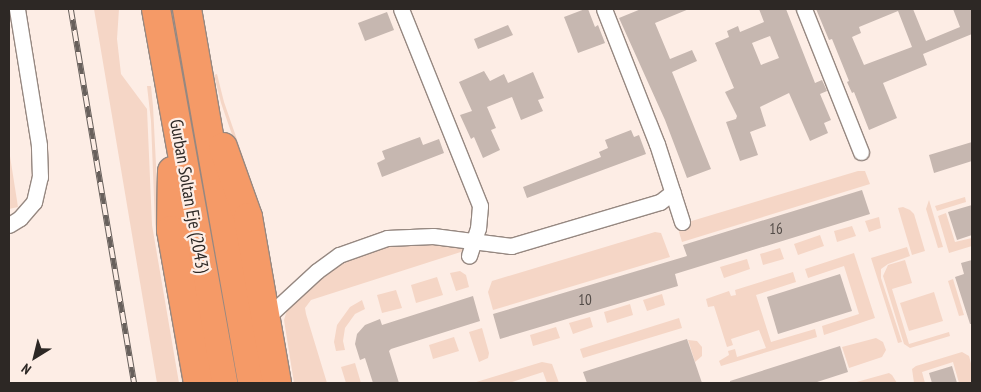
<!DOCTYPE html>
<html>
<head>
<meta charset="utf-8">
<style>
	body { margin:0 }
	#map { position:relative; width:981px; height:392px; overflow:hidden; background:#fdede5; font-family:"PT Sans Narrow",sans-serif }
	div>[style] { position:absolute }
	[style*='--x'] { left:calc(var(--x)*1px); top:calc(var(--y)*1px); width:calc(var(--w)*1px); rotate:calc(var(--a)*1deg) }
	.green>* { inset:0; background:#f5d6c6 }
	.building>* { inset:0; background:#c6b7b0 }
	.roads { filter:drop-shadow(1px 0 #968881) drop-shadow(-1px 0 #968881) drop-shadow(0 1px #968881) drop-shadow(0 -1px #968881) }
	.street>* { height:15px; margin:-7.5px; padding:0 7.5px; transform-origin:7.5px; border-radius:7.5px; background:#fff }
	.highway>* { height:28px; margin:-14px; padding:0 14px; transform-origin:14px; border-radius:14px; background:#f59a67 }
	.rail>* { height:5.5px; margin-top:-2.75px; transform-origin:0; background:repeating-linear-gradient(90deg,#fdede5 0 11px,#68605c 0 22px); box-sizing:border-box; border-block:1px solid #68605c }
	span { translate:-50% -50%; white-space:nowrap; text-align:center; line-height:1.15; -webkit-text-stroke:4.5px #fdede5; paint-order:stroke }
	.number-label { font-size:15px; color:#534c48 }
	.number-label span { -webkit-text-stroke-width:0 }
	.street-label { font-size:18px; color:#2d2825 }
	.frame { position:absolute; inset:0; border:10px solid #2d2825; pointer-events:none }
	.north { position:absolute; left:10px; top:332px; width:50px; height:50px; -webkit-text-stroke:4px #fdede5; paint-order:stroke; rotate:216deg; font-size:14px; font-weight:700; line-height:20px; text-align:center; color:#2d2825 }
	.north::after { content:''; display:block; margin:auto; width:18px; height:22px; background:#2d2825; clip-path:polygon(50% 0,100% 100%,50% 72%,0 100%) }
</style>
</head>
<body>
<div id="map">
	<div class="green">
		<i style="clip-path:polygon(94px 9px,119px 9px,117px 39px,121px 74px,147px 109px,152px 225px,179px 383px,157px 383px)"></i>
		<i style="clip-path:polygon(217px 74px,224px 102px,251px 180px,262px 221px,221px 103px,214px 75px)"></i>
		<i style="clip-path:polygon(147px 86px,151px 86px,153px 106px,159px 224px,185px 383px,182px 383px,155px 224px,151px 121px)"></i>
		<i style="clip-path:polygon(9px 150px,18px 207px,9px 209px)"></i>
		<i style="clip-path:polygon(858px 171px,865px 171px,870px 184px,682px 242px,679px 232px,685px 223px)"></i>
		<i style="clip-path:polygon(965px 197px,966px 202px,937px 211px,935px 206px)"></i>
		<i style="clip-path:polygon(929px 200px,943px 247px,938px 248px,926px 209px)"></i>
		<i style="clip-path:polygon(903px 207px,910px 210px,914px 214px,925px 251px,912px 255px,898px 208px)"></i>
		<i style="clip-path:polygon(946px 213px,955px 242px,972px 238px,972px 246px,949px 253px,938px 216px)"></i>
		<i style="clip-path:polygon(879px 217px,881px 228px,869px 232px,865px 221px)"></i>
		<i style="clip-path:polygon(852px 226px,856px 236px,837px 242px,834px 231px)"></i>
		<i style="clip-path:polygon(655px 232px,661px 233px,670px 257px,493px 310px,488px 292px,492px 281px)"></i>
		<i style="clip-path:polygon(820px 235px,824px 246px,798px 255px,794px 244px)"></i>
		<i style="clip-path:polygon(401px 241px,460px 243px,467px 250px,311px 300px,305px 308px,306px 314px,327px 383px,294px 383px,284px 320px,290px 300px,324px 265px)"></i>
		<i style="clip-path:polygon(907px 247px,910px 256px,888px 264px,881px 269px,881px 278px,902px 342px,898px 343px,871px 258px)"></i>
		<i style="clip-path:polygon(780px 248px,784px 259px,763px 265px,760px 254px)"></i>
		<i style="clip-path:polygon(854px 253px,875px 318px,824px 335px,822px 326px,859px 314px,844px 266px,808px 278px,805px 269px)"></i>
		<i style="clip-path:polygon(747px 259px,750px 269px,724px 278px,720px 267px)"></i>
		<i style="clip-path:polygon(905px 260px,912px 283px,892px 289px,909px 344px,949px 332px,950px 336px,910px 348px,904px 344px,883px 276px,888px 265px)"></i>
		<i style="clip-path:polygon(460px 271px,466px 275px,469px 287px,456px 291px,450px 273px)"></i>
		<i style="clip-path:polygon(793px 272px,796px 282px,756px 295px,771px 342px,815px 329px,817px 337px,721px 366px,719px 361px,729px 355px,728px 351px,735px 349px,737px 357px,766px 348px,759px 330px,731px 339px,733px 345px,727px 347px,714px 306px,708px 307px,706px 299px,729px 291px,731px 296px,736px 295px,735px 290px)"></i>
		<i style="clip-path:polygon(437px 277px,443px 295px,416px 303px,411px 285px)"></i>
		<i style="clip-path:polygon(953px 279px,964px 315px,959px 316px,948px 281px)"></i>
		<i style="clip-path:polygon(396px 290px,402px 308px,382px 313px,377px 295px)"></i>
		<i style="clip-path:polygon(934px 292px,943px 321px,909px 331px,900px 303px)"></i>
		<i style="clip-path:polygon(662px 294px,665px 305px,647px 311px,643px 300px)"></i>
		<i style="clip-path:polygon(362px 300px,365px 309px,355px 314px,345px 328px,343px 341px,345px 350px,336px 351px,334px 342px,337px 325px,350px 307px)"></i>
		<i style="clip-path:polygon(630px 304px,633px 315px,607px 323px,604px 312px)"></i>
		<i style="clip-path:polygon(590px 317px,593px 327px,573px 334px,569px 323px)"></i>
		<i style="clip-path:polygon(679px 318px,682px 328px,583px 358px,580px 349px)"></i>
		<i style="clip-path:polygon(556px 327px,560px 338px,533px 346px,530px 335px)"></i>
		<i style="clip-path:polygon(482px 328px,489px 353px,488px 358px,479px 362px,469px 332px)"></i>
		<i style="clip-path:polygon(454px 337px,459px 351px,433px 359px,429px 345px)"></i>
		<i style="clip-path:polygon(876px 338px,883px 342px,886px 350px,882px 357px,849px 368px,842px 347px)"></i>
		<i style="clip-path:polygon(688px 340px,697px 341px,702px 347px,702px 356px,695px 362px)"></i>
		<i style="clip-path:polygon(962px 352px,969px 356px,972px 367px,972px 383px,959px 383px,953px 362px,922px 372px,925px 383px,914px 383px,912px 369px,916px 366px)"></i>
		<i style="clip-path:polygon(542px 362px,552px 364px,559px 383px,547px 383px,543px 372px,509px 383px,473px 383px)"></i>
		<i style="clip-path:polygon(355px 363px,361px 383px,346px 383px,341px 367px)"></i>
		<i style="clip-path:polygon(889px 373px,892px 375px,897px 383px,853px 383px)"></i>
	</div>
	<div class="building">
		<i style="clip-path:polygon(585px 9px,588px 9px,595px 27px,598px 25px,605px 43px,578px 53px,564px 17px)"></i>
		<i style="clip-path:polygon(641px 9px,689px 9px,655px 23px,670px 59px,692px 50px,697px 61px,672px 72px,711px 169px,687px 178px,665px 120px,619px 18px)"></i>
		<i style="clip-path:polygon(evenodd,759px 9px,786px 9px,815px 83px,822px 80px,827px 91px,820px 94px,831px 120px,824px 123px,828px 133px,810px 141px,789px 93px,760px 107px,766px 126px,750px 132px,758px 155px,740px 161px,726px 122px,736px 119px,737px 116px,725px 92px,734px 88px,715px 43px,729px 37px,727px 31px,738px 26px,740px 32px,764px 22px,759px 9px,770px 36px,779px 58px,761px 65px,752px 43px,770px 36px)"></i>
		<i style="clip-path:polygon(evenodd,816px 9px,913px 9px,926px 41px,960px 27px,953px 9px,972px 9px,972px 34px,923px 54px,927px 65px,883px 83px,897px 118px,869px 130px,854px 92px,852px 93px,847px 82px,849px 81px,832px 39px,829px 40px,816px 9px,898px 11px,912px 47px,864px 65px,852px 37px,861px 33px,859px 27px,898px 11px)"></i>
		<i style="clip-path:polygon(387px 12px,394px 30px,365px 41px,358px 23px)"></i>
		<i style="clip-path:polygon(508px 25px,513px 35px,478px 49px,474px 39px)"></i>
		<i style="clip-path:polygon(484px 71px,490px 81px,504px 74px,508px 83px,533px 72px,544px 98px,538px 100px,543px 111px,521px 120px,512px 97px,487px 107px,496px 128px,491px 130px,500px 150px,483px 158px,474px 137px,471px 139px,460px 115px,472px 111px,459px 82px)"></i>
		<i style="clip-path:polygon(631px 130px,634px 137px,639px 135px,646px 154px,527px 198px,523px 187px,601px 157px,599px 152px,608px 148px,605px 140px)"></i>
		<i style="clip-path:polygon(420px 137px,423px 145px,439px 139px,444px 153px,382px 177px,377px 163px,385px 159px,382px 151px)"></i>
		<i style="clip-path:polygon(972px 142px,972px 161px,934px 173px,929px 155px)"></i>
		<i style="clip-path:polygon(862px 190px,870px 214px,675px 274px,678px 286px,500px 339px,493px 314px,687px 256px,683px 245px)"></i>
		<i style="clip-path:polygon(972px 205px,972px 235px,957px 240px,948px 212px)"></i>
		<i style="clip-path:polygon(972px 260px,972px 324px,970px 324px,955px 277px,964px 274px,961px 263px)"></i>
		<i style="clip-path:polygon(840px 274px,852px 311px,778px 334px,767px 297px)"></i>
		<i style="clip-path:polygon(473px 296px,480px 321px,391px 349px,389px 351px,399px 383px,373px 383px,365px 358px,360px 360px,355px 344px,357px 334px,365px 325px,380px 319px,382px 325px)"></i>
		<i style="clip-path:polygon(687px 339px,702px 383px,587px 383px,583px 372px)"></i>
		<i style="clip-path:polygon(840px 346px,848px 372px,814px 383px,730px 383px,730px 381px)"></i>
		<i style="clip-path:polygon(952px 366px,957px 383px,932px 383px,929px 373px)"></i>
	</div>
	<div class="roads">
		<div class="street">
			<i style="--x:401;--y:9;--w:212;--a:68.1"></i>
			<i style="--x:480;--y:206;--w:22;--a:95"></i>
			<i style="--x:478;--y:228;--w:29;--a:108"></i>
			<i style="--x:604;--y:9;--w:145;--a:68.6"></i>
			<i style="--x:657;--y:144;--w:82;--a:72.2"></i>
			<i style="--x:804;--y:9;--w:154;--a:68.3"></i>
			<i style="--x:9;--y:225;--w:13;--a:-32"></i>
			<i style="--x:20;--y:218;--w:21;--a:-49"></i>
			<i style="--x:34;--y:202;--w:26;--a:-77"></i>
			<i style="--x:40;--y:177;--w:32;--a:-92"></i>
			<i style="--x:39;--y:145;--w:138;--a:-99.2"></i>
			<i style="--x:266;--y:318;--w:69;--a:-42.7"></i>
			<i style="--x:317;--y:271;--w:27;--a:-36"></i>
			<i style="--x:339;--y:255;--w:51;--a:-19.5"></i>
			<i style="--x:387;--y:238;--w:46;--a:-2.5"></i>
			<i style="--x:433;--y:236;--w:79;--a:7.3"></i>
			<i style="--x:511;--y:246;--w:155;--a:-16.5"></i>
			<i style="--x:660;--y:202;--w:16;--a:-38"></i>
		</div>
		<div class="highway">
			<i style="--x:156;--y:9;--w:380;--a:79.8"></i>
			<i style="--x:187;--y:9;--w:380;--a:80.1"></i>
			<i style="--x:223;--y:147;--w:74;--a:70.3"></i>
			<i style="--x:248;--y:217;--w:169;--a:80.1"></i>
			<i style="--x:172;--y:171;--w:59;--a:91"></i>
			<i style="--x:171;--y:230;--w:155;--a:80"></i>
		</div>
	</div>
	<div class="rail">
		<i style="--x:71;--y:9;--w:379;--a:80.4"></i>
	</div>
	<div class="number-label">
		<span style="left:776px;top:229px">16</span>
		<span style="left:585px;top:300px">10</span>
	</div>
	<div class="street-label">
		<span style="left:189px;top:196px;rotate:80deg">Gurban Soltan Eje (2043)</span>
	</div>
	<div class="frame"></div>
	<div class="north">N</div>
</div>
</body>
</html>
